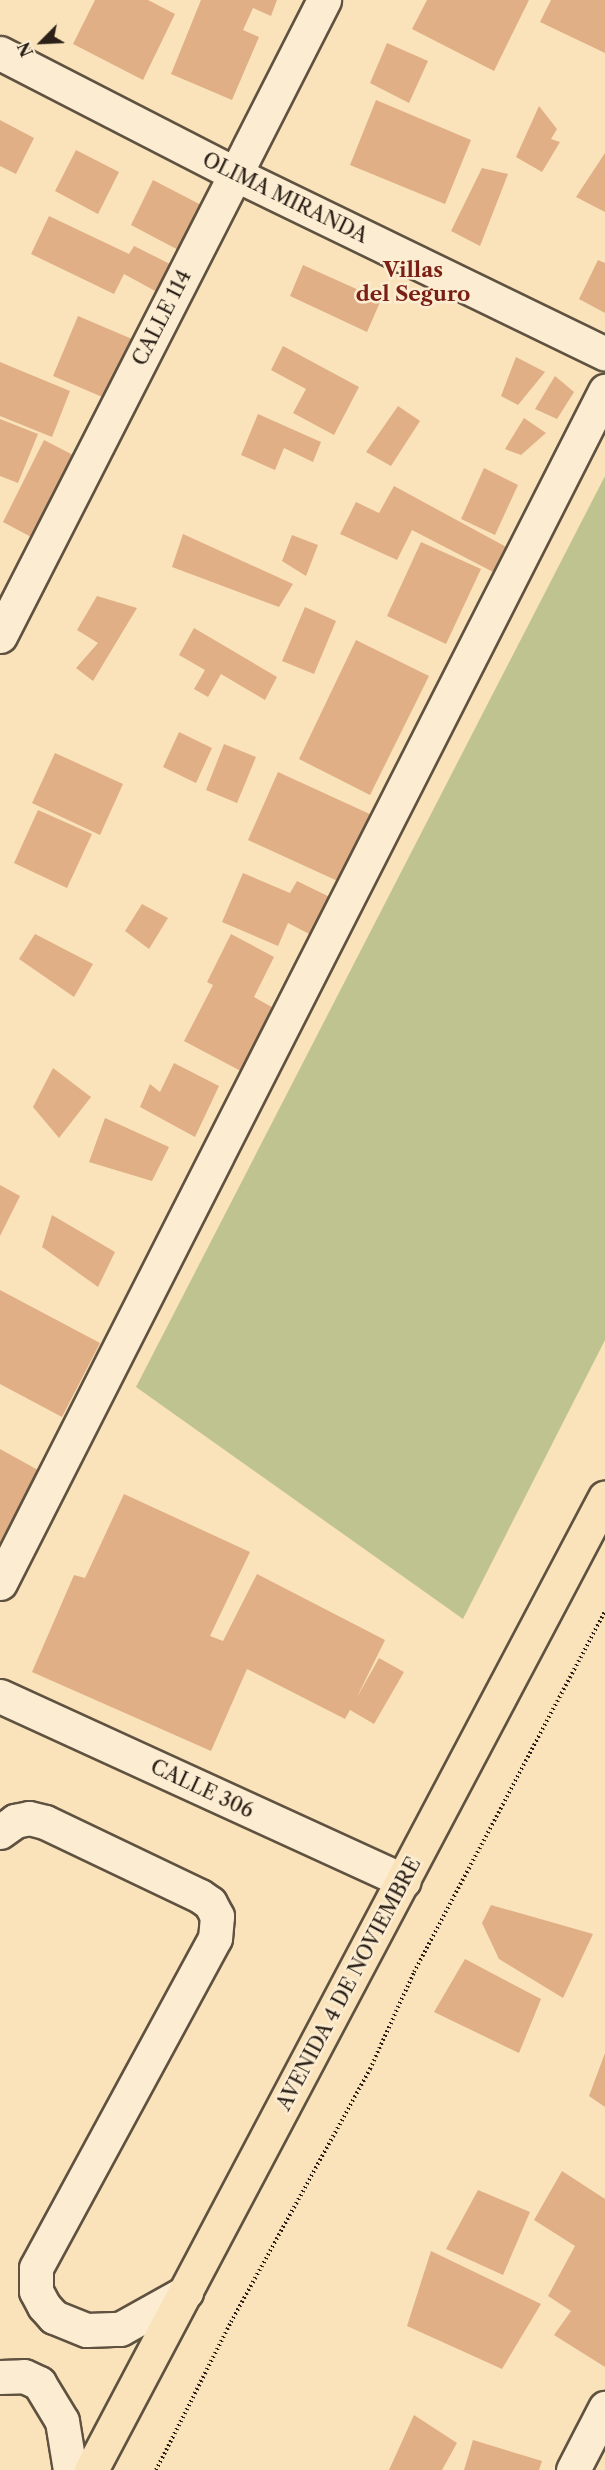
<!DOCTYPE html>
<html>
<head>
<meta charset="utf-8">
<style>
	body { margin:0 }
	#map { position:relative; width:605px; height:2470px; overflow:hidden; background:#fae3ba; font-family:"Libre Caslon Text",serif }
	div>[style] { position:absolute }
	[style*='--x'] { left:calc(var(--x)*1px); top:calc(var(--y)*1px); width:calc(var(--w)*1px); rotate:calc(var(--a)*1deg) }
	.green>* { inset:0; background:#bfc38f }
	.building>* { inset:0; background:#e1af86 }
	.path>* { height:4px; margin-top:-2px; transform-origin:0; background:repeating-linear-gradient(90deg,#2b2118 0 1.5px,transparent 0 4.5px) }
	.roads { filter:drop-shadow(2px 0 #5f5240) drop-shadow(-2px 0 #5f5240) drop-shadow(0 2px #5f5240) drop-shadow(0 -2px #5f5240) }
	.minor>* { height:33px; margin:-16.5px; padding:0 16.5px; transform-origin:16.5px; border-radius:16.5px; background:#fcedd2 }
	.major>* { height:33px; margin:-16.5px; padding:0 16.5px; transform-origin:16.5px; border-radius:16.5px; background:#fae3ba }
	span { translate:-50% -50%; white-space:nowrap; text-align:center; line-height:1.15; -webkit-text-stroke:5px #fcedd2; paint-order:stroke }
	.street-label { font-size:20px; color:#2b2118 }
	.neighbourhood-label { font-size:21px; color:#7a1f14; font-weight:700 }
	.north { position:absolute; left:12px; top:12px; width:60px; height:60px; -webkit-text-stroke:4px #fcedd2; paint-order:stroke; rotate:246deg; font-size:16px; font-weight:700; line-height:24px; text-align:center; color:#2b2118 }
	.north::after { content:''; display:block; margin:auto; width:21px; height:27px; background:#2b2118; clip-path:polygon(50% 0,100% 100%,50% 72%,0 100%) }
</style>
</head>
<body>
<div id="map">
	<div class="green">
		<i style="clip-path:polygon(605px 476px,605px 1340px,463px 1619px,136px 1387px)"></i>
	</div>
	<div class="building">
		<i style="clip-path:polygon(95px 0,148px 0,175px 14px,143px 80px,73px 44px)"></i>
		<i style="clip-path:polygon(201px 0,277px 0,271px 16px,253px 8px,243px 30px,259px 37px,232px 100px,171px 74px)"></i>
		<i style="clip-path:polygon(427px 0,529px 0,494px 71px,412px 29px)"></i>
		<i style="clip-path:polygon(551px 0,605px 0,605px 53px,540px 22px)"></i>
		<i style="clip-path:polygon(387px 43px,428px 61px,409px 103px,370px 83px)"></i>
		<i style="clip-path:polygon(376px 100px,471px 140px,445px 204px,350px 165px)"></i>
		<i style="clip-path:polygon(539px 106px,557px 129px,551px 139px,560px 142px,542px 172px,516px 157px)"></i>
		<i style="clip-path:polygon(0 120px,34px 138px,16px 174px,0 166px)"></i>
		<i style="clip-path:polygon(76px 150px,119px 172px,98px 214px,55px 191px)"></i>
		<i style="clip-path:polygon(605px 153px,605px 212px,576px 197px)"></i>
		<i style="clip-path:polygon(482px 168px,508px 174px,480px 246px,451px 231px)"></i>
		<i style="clip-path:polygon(153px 180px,207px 208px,184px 253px,131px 225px)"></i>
		<i style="clip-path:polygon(49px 216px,129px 254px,134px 246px,170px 264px,157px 292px,124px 274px,114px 294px,31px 254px)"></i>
		<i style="clip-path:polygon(598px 260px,605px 263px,605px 313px,579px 299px)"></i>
		<i style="clip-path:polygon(303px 265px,381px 300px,367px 332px,290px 296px)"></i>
		<i style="clip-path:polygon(78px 316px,132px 339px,107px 399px,53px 376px)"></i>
		<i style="clip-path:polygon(283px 346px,359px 387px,334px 435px,293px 413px,306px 389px,271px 370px)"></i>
		<i style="clip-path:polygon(516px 357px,545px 372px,518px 405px,501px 396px)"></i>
		<i style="clip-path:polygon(0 362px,70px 391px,52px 437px,0 416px)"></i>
		<i style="clip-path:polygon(555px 376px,574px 392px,557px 419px,535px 409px)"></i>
		<i style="clip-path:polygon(398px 406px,420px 421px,391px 466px,366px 452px)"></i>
		<i style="clip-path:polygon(258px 414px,321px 442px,313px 462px,284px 448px,275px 470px,241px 455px)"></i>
		<i style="clip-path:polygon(524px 418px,546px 433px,521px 455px,505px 449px)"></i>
		<i style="clip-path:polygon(0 419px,38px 434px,18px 483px,0 476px)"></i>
		<i style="clip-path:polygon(44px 440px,77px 457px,35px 539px,3px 522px)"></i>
		<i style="clip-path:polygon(484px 468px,518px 485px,495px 535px,461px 519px)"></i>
		<i style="clip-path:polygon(394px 486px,510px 549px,497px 574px,412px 530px,397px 560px,340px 534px,356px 502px,379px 513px)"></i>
		<i style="clip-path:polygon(183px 534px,293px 584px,279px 607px,172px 567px)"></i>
		<i style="clip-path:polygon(292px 535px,318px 545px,306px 576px,282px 561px)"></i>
		<i style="clip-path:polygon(421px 542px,481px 569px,446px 644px,387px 616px)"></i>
		<i style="clip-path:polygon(97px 596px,137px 608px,93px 681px,76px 668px,98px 643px,77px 630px)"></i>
		<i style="clip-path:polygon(305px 607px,336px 621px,314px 674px,282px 661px)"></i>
		<i style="clip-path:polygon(194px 628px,277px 677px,265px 700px,221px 674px,208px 697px,194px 689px,205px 670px,179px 655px)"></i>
		<i style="clip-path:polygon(356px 640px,429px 676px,370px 795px,299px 759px)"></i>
		<i style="clip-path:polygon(179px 732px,212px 748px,196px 783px,163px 767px)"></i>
		<i style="clip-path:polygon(224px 744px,256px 757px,237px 803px,206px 790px)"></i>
		<i style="clip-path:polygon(55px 753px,123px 784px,100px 835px,32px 803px)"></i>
		<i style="clip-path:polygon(278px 772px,372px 815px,342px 883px,248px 840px)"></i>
		<i style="clip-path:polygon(38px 810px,92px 834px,67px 888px,14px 863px)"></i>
		<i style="clip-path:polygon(243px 873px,290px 893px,297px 881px,338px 901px,319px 939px,288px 923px,278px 946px,222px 922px)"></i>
		<i style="clip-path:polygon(142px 904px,168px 918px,149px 949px,125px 931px)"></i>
		<i style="clip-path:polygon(35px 934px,93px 964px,74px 997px,19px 959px)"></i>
		<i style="clip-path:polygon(231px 934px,274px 957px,254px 997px,284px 1014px,252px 1077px,184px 1041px,213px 985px,207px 982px)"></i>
		<i style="clip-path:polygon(174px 1063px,219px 1086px,195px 1137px,140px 1107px,150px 1084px,160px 1092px)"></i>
		<i style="clip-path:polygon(53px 1068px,91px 1097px,59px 1138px,33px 1107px)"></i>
		<i style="clip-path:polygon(105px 1118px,169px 1147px,152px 1181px,89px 1162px)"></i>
		<i style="clip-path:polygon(0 1185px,20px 1196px,0 1236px)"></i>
		<i style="clip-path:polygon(52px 1215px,115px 1252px,98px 1287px,42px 1247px)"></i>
		<i style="clip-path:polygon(0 1290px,100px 1343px,62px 1417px,0 1384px)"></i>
		<i style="clip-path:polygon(0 1449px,47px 1475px,21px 1522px,13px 1517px,0 1542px)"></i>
		<i style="clip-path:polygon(124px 1494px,250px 1552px,210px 1636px,223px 1641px,257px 1574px,385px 1640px,356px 1699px,379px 1658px,404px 1672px,374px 1724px,350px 1710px,345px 1719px,247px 1669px,211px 1751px,32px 1672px,74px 1575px,85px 1578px)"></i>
		<i style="clip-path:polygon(491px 1905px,593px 1934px,563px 1998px,499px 1959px,482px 1923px)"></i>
		<i style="clip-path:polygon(465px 1959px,541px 1999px,519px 2053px,434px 2012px)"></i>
		<i style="clip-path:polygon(605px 2053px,605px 2107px,589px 2096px)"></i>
		<i style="clip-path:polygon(562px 2171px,605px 2199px,605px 2367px,554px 2335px,571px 2311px,548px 2296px,575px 2246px,534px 2220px)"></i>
		<i style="clip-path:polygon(478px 2190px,530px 2212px,503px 2275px,446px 2249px)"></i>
		<i style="clip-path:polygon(431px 2251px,541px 2304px,502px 2369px,407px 2326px)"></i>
		<i style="clip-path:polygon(414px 2415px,457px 2443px,442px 2470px,389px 2470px)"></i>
		<i style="clip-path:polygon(473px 2440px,542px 2461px,539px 2470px,464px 2470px)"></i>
	</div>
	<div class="path">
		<i style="--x:156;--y:2470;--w:166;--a:-63.1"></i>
		<i style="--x:231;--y:2322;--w:289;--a:-61.2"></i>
		<i style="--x:370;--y:2069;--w:107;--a:-65.6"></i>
		<i style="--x:414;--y:1972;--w:408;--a:-62.1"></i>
	</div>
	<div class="roads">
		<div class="minor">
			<i style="--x:0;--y:53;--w:264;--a:27.2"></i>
			<i style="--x:235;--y:174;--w:411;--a:25.9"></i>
			<i style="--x:0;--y:636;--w:714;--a:-63"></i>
			<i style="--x:0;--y:1583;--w:1337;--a:-63.09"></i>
			<i style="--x:0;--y:1696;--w:444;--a:24.6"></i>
			<i style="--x:0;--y:1832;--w:19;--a:-36"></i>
			<i style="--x:15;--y:1821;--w:14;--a:-12"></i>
			<i style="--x:29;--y:1818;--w:16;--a:14"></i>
			<i style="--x:45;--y:1822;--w:172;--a:25.5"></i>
			<i style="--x:200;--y:1896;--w:12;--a:35"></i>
			<i style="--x:210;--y:1903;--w:15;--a:62"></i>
			<i style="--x:217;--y:1916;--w:22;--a:95"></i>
			<i style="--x:215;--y:1938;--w:375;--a:118.5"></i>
			<i style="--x:36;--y:2268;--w:23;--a:90"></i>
			<i style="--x:36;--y:2291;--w:17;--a:62"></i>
			<i style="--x:44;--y:2306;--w:15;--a:48"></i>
			<i style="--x:54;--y:2317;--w:35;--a:22"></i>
			<i style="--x:87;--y:2330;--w:33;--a:-2"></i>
			<i style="--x:120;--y:2329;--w:76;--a:-29.3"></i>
			<i style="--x:0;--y:2377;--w:24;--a:-2"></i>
			<i style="--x:24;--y:2376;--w:17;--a:25"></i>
			<i style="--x:39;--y:2383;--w:44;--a:58.8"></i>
			<i style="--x:62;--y:2421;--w:50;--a:80.7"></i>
			<i style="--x:573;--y:2470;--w:70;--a:-62.7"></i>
		</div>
		<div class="major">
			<i style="--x:91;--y:2470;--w:1100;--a:-62.15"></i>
		</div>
	</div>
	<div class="street-label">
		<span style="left:285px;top:198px;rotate:26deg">OLIMA MIRANDA</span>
		<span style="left:162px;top:318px;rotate:-63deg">CALLE 114</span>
		<span style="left:202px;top:1789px;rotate:25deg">CALLE 306</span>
		<span style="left:349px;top:1984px;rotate:-62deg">AVENIDA 4 DE NOVIEMBRE</span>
	</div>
	<div class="neighbourhood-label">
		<span style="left:413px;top:282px">Villas<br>del Seguro</span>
	</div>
	<div class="north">N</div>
</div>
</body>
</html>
